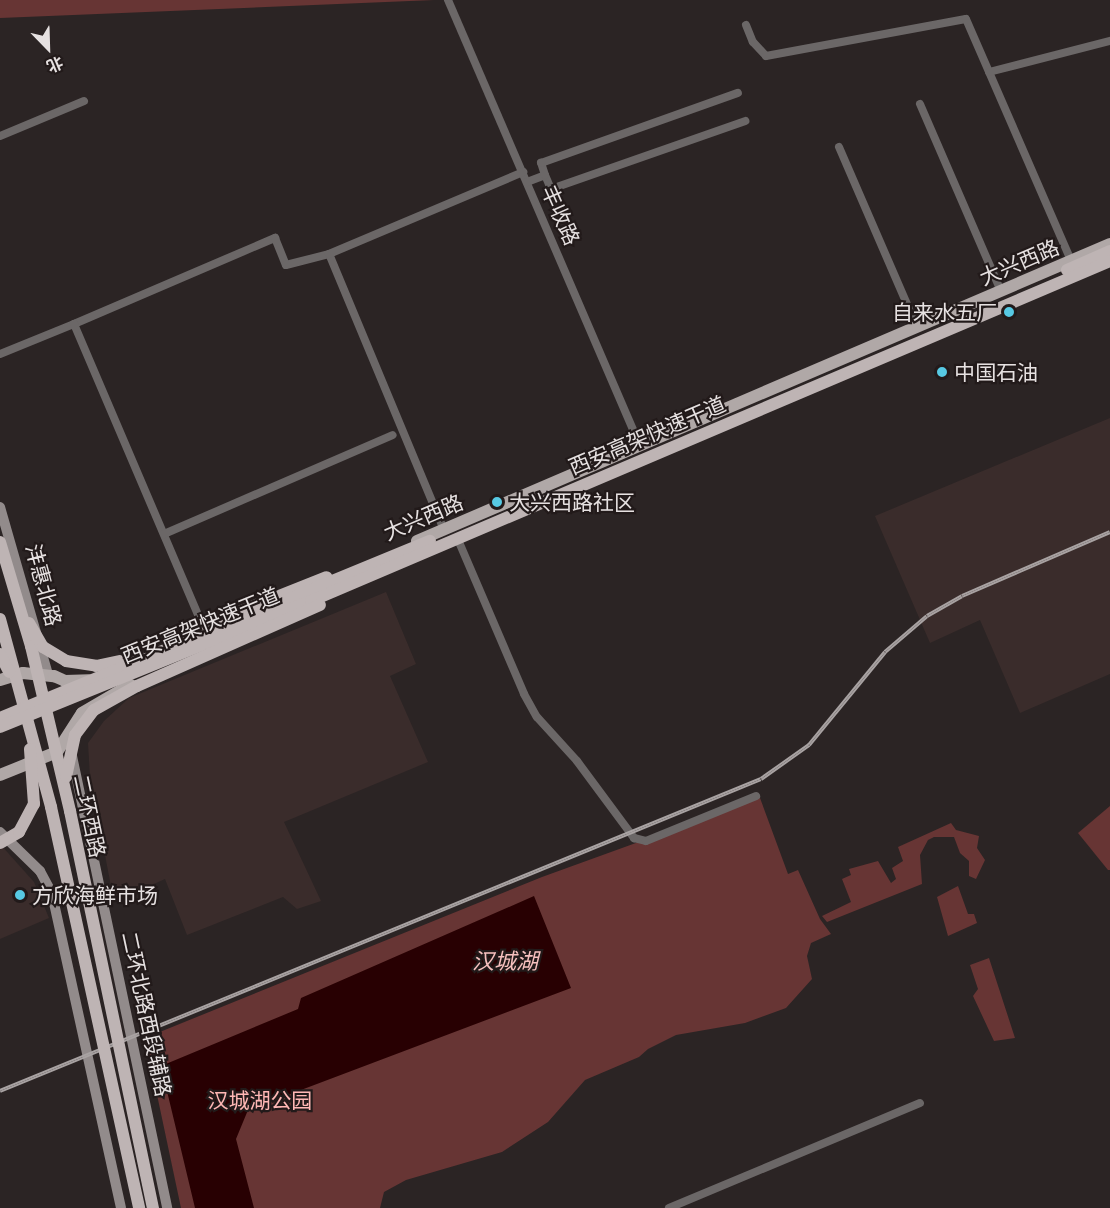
<!DOCTYPE html>
<html>
<head>
<meta charset="utf-8">
<style>
	body { margin:0 }
	#map { position:relative; width:1110px; height:1208px; overflow:hidden; background:#2b2424; font-family:Mulish,"Noto Sans SC",sans-serif }
	div>[style] { position:absolute }
	[style*='--x'] { left:calc(var(--x)*1px); top:calc(var(--y)*1px); width:calc(var(--w)*1px); rotate:calc(var(--a)*1deg) }
	.built>* { inset:0; background:#3a2c2b }
	.green>* { inset:0; background:#673534 }
	.water>* { inset:0; background:#280002 }
	.minor>* { height:8px; margin:-4px; padding:0 4px; transform-origin:4px; border-radius:4px; background:#6b6767 }
	.secondary>* { height:10px; margin:-5px; padding:0 5px; transform-origin:5px; border-radius:5px; background:#928b8b }
	.primary>* { height:12px; margin:-6px; padding:0 6px; transform-origin:6px; border-radius:6px; background:#b0a8a7 }
	.rail>* { height:4px; margin-top:-2px; transform-origin:0; background:repeating-linear-gradient(90deg,#221a1a 0 4.5px,#a8a2a2 0 9px); box-sizing:border-box; border-block:2px solid #a8a2a2 }
	.trunk-bridge>* { height:12px; margin:-6px; padding:0 6px; transform-origin:6px; border-radius:6px; background:#beb4b4 }
	.dots>* { width:16px; height:16px; translate:-50% -50%; box-sizing:border-box; border:3px solid #221a1a; border-radius:50% }
	span { translate:-50% -50%; white-space:nowrap; text-align:center; line-height:1.15; -webkit-text-stroke:4.5px #221a1a; paint-order:stroke }
	.street-label { font-size:21px; color:#e6e1e1 }
	.poi-label { font-size:21px; color:#e6e1e1 }
	.right { translate:-100% -50%; text-align:right }
	.left { translate:0 -50%; text-align:left }
	.park-label { font-size:21px; color:#ffb8b5 }
	.water-label { font-size:22px; color:#f6c0be; font-style:italic }
	.north { position:absolute; left:18px; top:18px; width:60px; height:60px; -webkit-text-stroke:4px #221a1a; paint-order:stroke; rotate:157deg; font-size:16px; font-weight:700; line-height:24px; text-align:center; color:#e6e1e1 }
	.north::after { content:''; display:block; margin:auto; width:21px; height:27px; background:#e6e1e1; clip-path:polygon(50% 0,100% 100%,50% 72%,0 100%) }
</style>
</head>
<body>
<div id="map">
	<div class="built">
		<i style="clip-path:polygon(1110px 418px,1110px 674px,1020px 713px,980px 620px,930px 643px,875px 516px)"></i>
		<i style="clip-path:polygon(386px 592px,416px 664px,390px 676px,428px 762px,284px 822px,321px 901px,297px 909px,283px 897px,187px 935px,165px 879px,114px 902px,90px 777px,88px 743px,104px 721px,129px 698px)"></i>
		<i style="clip-path:polygon(0 844px,34px 882px,49px 918px,0 939px)"></i>
	</div>
	<div class="green">
		<i style="clip-path:polygon(0 0,434px 0,0 18px)"></i>
		<i style="clip-path:polygon(760px 798px,788px 874px,798px 870px,820px 919px,831px 934px,811px 943px,807px 956px,812px 979px,786px 1008px,745px 1023px,676px 1035px,648px 1049px,639px 1057px,585px 1080px,548px 1122px,502px 1152px,406px 1180px,384px 1192px,380px 1208px,181px 1208px,145px 1038px,542px 877px)"></i>
		<i style="clip-path:polygon(1110px 806px,1110px 870px,1108px 870px,1078px 833px)"></i>
		<i style="clip-path:polygon(951px 823px,956px 830px,979px 836px,977px 848px,985px 860px,976px 879px,969px 876px,969px 861px,960px 853px,954px 837px,934px 837px,928px 840px,920px 855px,922px 884px,827px 922px,822px 916px,851px 902px,842px 879px,851px 875px,849px 869px,878px 861px,891px 883px,896px 879px,892px 868px,903px 861px,898px 847px)"></i>
		<i style="clip-path:polygon(958px 886px,968px 914px,974px 914px,977px 923px,948px 936px,937px 897px)"></i>
		<i style="clip-path:polygon(989px 958px,1015px 1038px,994px 1041px,973px 996px,978px 989px,970px 965px)"></i>
	</div>
	<div class="water">
		<i style="clip-path:polygon(534px 896px,571px 988px,248px 1110px,236px 1139px,254px 1208px,195px 1208px,161px 1066px,298px 1009px,301px 998px)"></i>
	</div>
	<div class="minor">
		<i style="--x:448;--y:0;--w:486;--a:66.7"></i>
		<i style="--x:746;--y:25;--w:18;--a:68"></i>
		<i style="--x:753;--y:42;--w:19;--a:47"></i>
		<i style="--x:766;--y:56;--w:203;--a:-10.5"></i>
		<i style="--x:966;--y:19;--w:264;--a:66.5"></i>
		<i style="--x:989;--y:72;--w:125;--a:-14.4"></i>
		<i style="--x:920;--y:104;--w:204;--a:66.6"></i>
		<i style="--x:0;--y:136;--w:91;--a:-22.6"></i>
		<i style="--x:839;--y:147;--w:196;--a:66.6"></i>
		<i style="--x:545;--y:175;--w:15;--a:67"></i>
		<i style="--x:551;--y:189;--w:206;--a:-19.3"></i>
		<i style="--x:527;--y:182;--w:19;--a:-21"></i>
		<i style="--x:545;--y:175;--w:13;--a:-108"></i>
		<i style="--x:541;--y:163;--w:209;--a:-19.6"></i>
		<i style="--x:74;--y:324;--w:219;--a:-23.2"></i>
		<i style="--x:275;--y:238;--w:29;--a:68"></i>
		<i style="--x:286;--y:265;--w:44;--a:-14.3"></i>
		<i style="--x:0;--y:354;--w:80;--a:-22.1"></i>
		<i style="--x:74;--y:324;--w:334;--a:66.9"></i>
		<i style="--x:444;--y:530;--w:299;--a:-112.6"></i>
		<i style="--x:329;--y:254;--w:211;--a:-22.9"></i>
		<i style="--x:164;--y:534;--w:249;--a:-23.4"></i>
		<i style="--x:459;--y:542;--w:165;--a:66.8"></i>
		<i style="--x:524;--y:694;--w:26;--a:61"></i>
		<i style="--x:537;--y:717;--w:59;--a:47.7"></i>
		<i style="--x:577;--y:761;--w:96;--a:53.5"></i>
		<i style="--x:634;--y:838;--w:12;--a:14"></i>
		<i style="--x:646;--y:841;--w:119;--a:-22.2"></i>
		<i style="--x:669;--y:1208;--w:272;--a:-22.7"></i>
	</div>
	<div class="secondary">
		<i style="--x:0;--y:507;--w:174;--a:74"></i>
		<i style="--x:72;--y:756;--w:462;--a:78.1"></i>
		<i style="--x:0;--y:832;--w:56;--a:44.3"></i>
		<i style="--x:40;--y:871;--w:26;--a:62"></i>
		<i style="--x:52;--y:894;--w:321;--a:77.6"></i>
	</div>
	<div class="primary">
		<i style="--x:417;--y:541;--w:754;--a:-23.2"></i>
		<i style="--x:0;--y:680;--w:24;--a:-17"></i>
		<i style="--x:23;--y:673;--w:31;--a:6"></i>
		<i style="--x:54;--y:676;--w:12;--a:24"></i>
		<i style="--x:65;--y:681;--w:24;--a:-2"></i>
		<i style="--x:0;--y:775;--w:61;--a:-22"></i>
		<i style="--x:57;--y:752;--w:46;--a:-57.3"></i>
		<i style="--x:82;--y:713;--w:56;--a:-30.3"></i>
	</div>
	<div class="rail">
		<i style="--x:0;--y:1091;--w:822;--a:-22.29"></i>
		<i style="--x:761;--y:779;--w:59;--a:-35.3"></i>
		<i style="--x:809;--y:745;--w:120;--a:-50.7"></i>
		<i style="--x:885;--y:652;--w:55;--a:-40.6"></i>
		<i style="--x:927;--y:616;--w:40;--a:-29.7"></i>
		<i style="--x:962;--y:596;--w:161;--a:-23.4"></i>
	</div>
	<div class="trunk-bridge">
		<i style="--x:1067;--y:270;--w:47;--a:-23.8"></i>
		<i style="--x:0;--y:542;--w:109;--a:73.4"></i>
		<i style="--x:31;--y:646;--w:170;--a:76.7"></i>
		<i style="--x:70;--y:811;--w:406;--a:78.2"></i>
		<i style="--x:229;--y:616;--w:105;--a:-21.7"></i>
		<i style="--x:0;--y:619;--w:195;--a:74.8"></i>
		<i style="--x:51;--y:807;--w:411;--a:77.6"></i>
		<i style="--x:29;--y:623;--w:28;--a:60"></i>
		<i style="--x:43;--y:647;--w:27;--a:31"></i>
		<i style="--x:66;--y:661;--w:30;--a:9"></i>
		<i style="--x:96;--y:666;--w:24;--a:-12"></i>
		<i style="--x:0;--y:654;--w:20;--a:63"></i>
		<i style="--x:0;--y:718;--w:465;--a:-22.4"></i>
		<i style="--x:0;--y:727;--w:336;--a:-22.1"></i>
		<i style="--x:311;--y:601;--w:868;--a:-23.05"></i>
		<i style="--x:66;--y:777;--w:43;--a:-77.9"></i>
		<i style="--x:75;--y:735;--w:31;--a:-53"></i>
		<i style="--x:94;--y:710;--w:49;--a:-29.2"></i>
		<i style="--x:137;--y:686;--w:200;--a:-23.9"></i>
		<i style="--x:0;--y:843;--w:22;--a:-30"></i>
		<i style="--x:19;--y:832;--w:32;--a:-62"></i>
		<i style="--x:34;--y:804;--w:55;--a:-94.2"></i>
	</div>
	<div class="dots">
		<i style="left:1009px;top:312px;background:#57c9e3"></i>
		<i style="left:942px;top:372px;background:#57c9e3"></i>
		<i style="left:497px;top:502px;background:#57c9e3"></i>
		<i style="left:20px;top:895px;background:#57c9e3"></i>
	</div>
	<div class="street-label">
		<span style="left:561px;top:215px;rotate:66deg">丰收路</span>
		<span style="left:1019px;top:262px;rotate:-23deg">大兴西路</span>
		<span style="left:647px;top:435px;rotate:-23deg">西安高架快速干道</span>
		<span style="left:423px;top:517px;rotate:-23deg">大兴西路</span>
		<span style="left:44px;top:585px;rotate:75deg">沣惠北路</span>
		<span style="left:200px;top:625px;rotate:-22deg">西安高架快速干道</span>
		<span style="left:90px;top:816px;rotate:78deg">二环西路</span>
		<span style="left:147px;top:1014px;rotate:78deg">二环北路西段辅路</span>
	</div>
	<div class="poi-label">
		<span class="right" style="left:997px;top:312px">自来水五厂</span>
		<span class="left" style="left:954px;top:372px">中国石油</span>
		<span class="left" style="left:509px;top:502px">大兴西路社区</span>
		<span class="left" style="left:32px;top:895px">方欣海鲜市场</span>
	</div>
	<div class="park-label">
		<span style="left:260px;top:1100px">汉城湖公园</span>
	</div>
	<div class="water-label">
		<span style="left:505px;top:962px">汉城湖</span>
	</div>
	<div class="north">北</div>
</div>
</body>
</html>
